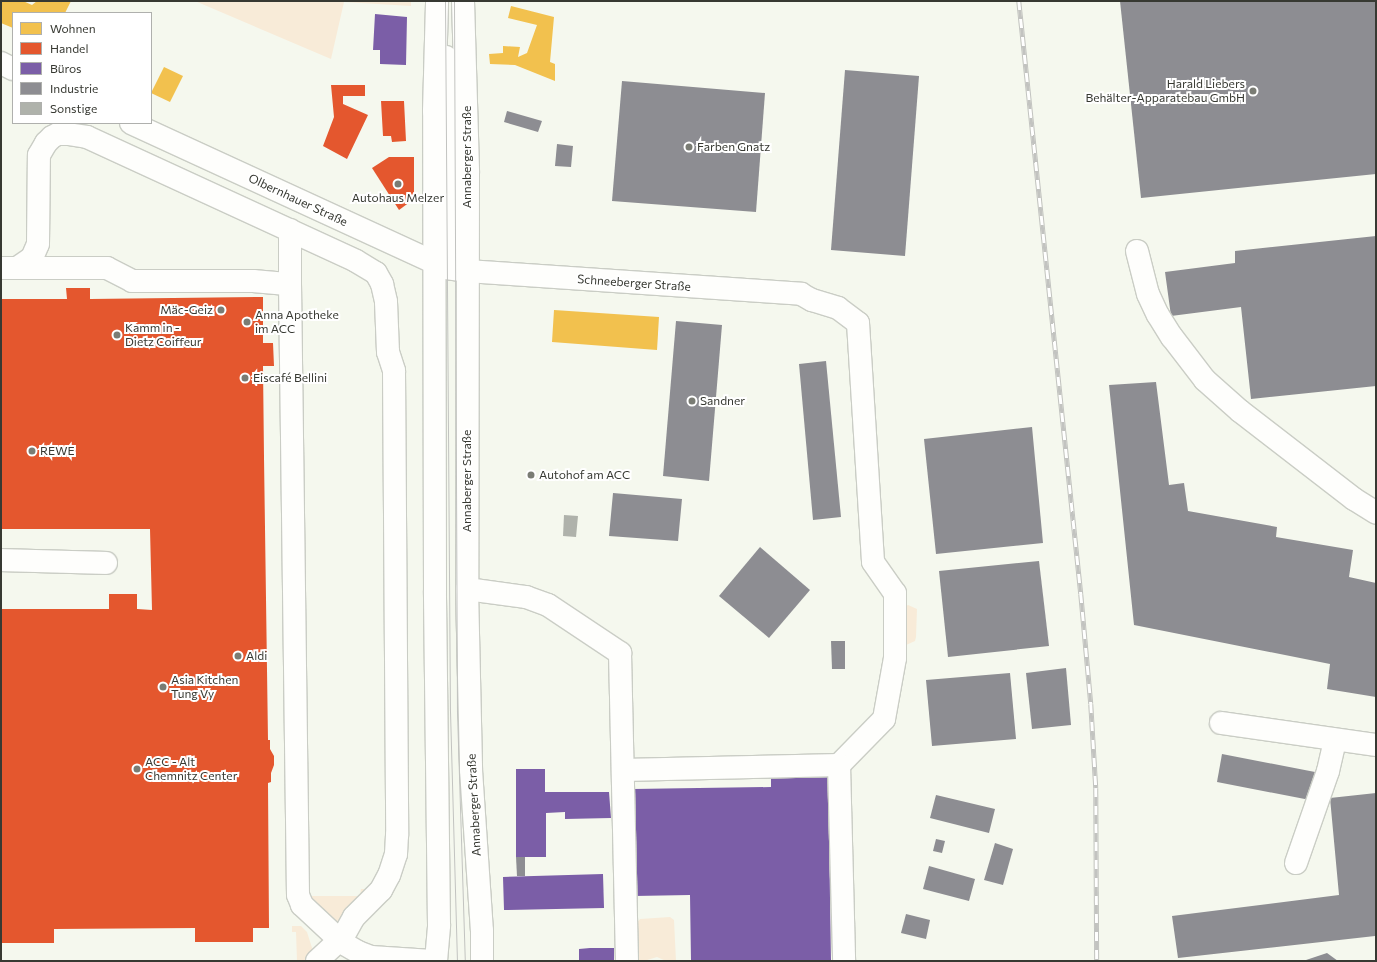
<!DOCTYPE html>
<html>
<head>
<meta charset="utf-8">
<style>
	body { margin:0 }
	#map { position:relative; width:1377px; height:962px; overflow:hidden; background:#f5f8ee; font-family:Commissioner,sans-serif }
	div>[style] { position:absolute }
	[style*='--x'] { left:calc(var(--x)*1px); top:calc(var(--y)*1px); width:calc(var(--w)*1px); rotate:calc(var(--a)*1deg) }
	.green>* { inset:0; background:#f8ebd8 }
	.homes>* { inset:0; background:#f2c14e }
	.shops>* { inset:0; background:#e4572e }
	.offices>* { inset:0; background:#7b5ea7 }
	.industry>* { inset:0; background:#8d8d92 }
	.building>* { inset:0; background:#afb2ab }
	.roads { filter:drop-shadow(1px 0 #cacdc5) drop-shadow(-1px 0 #cacdc5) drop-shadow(0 1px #cacdc5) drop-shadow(0 -1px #cacdc5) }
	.minor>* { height:22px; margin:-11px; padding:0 11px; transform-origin:11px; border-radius:11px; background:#fefefc }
	.major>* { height:22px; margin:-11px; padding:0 11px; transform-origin:11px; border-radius:11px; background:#fefefc }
	.tram>* { height:1px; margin:-0.5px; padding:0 0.5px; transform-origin:0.5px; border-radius:0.5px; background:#c2c3c0 }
	.rail>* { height:4.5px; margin-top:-2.25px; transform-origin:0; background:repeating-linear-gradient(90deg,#fff 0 9px,#c2c3c0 0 18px); box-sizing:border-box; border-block:1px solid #c2c3c0 }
	.dots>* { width:11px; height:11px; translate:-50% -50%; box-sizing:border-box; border:2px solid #fff; border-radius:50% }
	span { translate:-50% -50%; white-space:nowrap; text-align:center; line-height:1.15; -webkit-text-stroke:4px #fff; paint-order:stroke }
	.poi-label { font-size:12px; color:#373932 }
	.right { translate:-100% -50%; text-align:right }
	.left { translate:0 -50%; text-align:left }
	.street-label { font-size:12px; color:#373932 }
	.frame { position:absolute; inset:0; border:2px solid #373932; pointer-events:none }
	.legend { position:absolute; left:12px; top:12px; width:140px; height:112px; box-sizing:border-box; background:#fff; border:1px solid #afb0ad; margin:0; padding:5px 7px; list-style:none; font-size:12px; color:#373932 }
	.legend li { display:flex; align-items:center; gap:8px; height:20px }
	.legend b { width:20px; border:1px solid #afb0ad }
</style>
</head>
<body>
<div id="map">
	<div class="green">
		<i style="clip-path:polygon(195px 1px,411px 1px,411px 6px,344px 2px,331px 59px)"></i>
		<i style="clip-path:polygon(908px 605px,917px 609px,916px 637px,915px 641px,906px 645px,903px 608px)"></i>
		<i style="clip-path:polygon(361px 889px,368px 889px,341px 920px,337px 921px,320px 917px,308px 896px,360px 896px)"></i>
		<i style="clip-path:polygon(670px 917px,674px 920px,676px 961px,666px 961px,657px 957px,644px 961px,635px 961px,635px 925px,640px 919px)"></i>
		<i style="clip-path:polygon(292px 926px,301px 926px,307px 932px,313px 951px,304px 961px,297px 961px,296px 932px,292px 932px)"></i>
	</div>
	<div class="homes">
		<i style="clip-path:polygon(1px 1px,23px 1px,32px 5px,37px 1px,71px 1px,65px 13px,13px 13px,13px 28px,1px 23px)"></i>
		<i style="clip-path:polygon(511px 6px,554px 17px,550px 62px,555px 64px,555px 81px,515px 65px,490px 64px,489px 54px,503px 53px,503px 46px,520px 47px,518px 57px,527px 53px,537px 25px,508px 18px)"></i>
		<i style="clip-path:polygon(164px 67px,183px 76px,170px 102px,151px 93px)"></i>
		<i style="clip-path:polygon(554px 310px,659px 317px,657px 350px,552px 342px)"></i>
	</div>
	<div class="shops">
		<i style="clip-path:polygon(331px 85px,365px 85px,365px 96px,343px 96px,343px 104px,368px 115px,347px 159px,323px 146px,334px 117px)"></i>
		<i style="clip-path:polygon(381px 101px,404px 101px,406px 141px,392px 142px,391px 136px,383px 136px)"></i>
		<i style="clip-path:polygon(389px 157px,414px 157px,414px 199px,399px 210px,372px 168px)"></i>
		<i style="clip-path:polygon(66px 288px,90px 288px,90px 299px,263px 297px,263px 343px,273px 343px,274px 366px,263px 366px,264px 457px,268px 740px,270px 740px,270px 749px,274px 756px,274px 765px,271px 773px,271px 782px,268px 783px,269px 928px,253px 928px,253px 942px,195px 942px,195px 928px,54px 929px,54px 943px,1px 943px,1px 609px,109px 609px,109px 594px,137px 594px,137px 609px,152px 610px,150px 529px,1px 529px,1px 299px,67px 299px)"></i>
	</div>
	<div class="offices">
		<i style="clip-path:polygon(375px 14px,407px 17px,406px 65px,380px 64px,380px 50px,373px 50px)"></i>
		<i style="clip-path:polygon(516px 769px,545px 769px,545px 792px,609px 792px,611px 818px,565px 819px,565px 812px,546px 813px,546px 857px,516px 857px)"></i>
		<i style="clip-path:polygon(771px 773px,828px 773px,831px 961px,691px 961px,690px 895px,634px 896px,633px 789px,771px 787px)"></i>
		<i style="clip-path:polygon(603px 874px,604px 908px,504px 910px,503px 877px)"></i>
		<i style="clip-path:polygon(590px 948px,614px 948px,614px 961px,579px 961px,579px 949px)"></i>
	</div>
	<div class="industry">
		<i style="clip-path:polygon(1120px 1px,1375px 1px,1376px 174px,1141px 198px)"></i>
		<i style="clip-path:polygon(845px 70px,919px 76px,905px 256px,831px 250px)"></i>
		<i style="clip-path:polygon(622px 81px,765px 93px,756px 212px,612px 201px)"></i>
		<i style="clip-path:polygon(507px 111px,542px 121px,538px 132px,504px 122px)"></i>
		<i style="clip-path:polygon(557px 144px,573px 146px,571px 167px,555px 166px)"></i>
		<i style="clip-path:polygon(1376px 236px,1376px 386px,1251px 399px,1241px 307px,1171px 316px,1165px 272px,1235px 263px,1235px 251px)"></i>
		<i style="clip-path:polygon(676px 321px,722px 325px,709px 481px,663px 476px)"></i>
		<i style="clip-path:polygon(826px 361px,841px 517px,813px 520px,799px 364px)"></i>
		<i style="clip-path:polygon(1156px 382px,1169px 485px,1184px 483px,1188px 511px,1277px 527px,1276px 537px,1353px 550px,1349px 577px,1376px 583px,1376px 697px,1327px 689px,1330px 664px,1134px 625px,1109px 385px)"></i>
		<i style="clip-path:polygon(1032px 427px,1043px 543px,936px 554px,924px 439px)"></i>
		<i style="clip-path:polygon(613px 493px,682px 499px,678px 541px,609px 536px)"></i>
		<i style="clip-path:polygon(760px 547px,810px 590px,769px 638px,719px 596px)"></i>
		<i style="clip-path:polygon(1039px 561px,1049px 646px,948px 657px,939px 571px)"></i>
		<i style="clip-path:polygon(831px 641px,845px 641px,845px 669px,832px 669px)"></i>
		<i style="clip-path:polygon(1066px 668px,1071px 725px,1032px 729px,1026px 673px)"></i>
		<i style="clip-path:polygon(1010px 673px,1016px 739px,932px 746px,926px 680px)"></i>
		<i style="clip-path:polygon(1222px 754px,1315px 772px,1310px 800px,1217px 782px)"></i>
		<i style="clip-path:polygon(1376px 793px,1376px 940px,1375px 936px,1178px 958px,1172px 916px,1339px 895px,1330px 798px)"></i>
		<i style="clip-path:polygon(936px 795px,995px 809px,989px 833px,930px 818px)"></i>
		<i style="clip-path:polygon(936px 839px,945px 841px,942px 853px,933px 851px)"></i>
		<i style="clip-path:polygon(995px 843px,1013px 849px,1003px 885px,984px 880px)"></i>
		<i style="clip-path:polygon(516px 857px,525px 857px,525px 876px,517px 876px)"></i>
		<i style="clip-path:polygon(929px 866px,975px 879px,969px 901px,923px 889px)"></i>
		<i style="clip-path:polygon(906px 914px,930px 920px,926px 939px,901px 933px)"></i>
		<i style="clip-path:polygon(1327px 953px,1338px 961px,1305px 961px,1306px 960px)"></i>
	</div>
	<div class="building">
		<i style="clip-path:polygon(564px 515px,578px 516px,576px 537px,563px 536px)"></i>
	</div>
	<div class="roads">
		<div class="minor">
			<i style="--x:446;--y:57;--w:211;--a:90"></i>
			<i style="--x:1;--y:63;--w:13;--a:27"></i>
			<i style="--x:131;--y:123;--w:347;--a:24.7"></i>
			<i style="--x:446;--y:268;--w:21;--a:8"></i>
			<i style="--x:467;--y:271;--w:335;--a:3.9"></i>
			<i style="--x:801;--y:294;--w:13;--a:29"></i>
			<i style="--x:812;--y:300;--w:27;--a:17"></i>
			<i style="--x:838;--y:308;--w:25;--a:37"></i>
			<i style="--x:858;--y:323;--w:239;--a:86.4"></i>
			<i style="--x:873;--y:562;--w:38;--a:55"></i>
			<i style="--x:895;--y:593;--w:65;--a:90"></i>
			<i style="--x:895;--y:658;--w:62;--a:100.2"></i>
			<i style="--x:884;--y:719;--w:64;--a:134.4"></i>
			<i style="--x:839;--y:765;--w:216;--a:178.7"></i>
			<i style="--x:1137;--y:251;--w:44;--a:75.7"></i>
			<i style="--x:1148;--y:294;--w:23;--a:65"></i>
			<i style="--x:1158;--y:315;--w:26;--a:58"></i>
			<i style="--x:1172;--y:337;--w:54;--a:52.5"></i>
			<i style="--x:1205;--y:380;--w:47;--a:41.5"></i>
			<i style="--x:1240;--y:411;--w:144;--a:37.7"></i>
			<i style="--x:1354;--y:499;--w:26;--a:32"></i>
			<i style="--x:1;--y:268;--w:106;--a:0"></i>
			<i style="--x:107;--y:268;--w:28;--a:27"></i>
			<i style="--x:132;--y:281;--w:121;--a:0"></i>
			<i style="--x:253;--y:281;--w:37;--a:5"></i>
			<i style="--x:290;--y:284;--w:54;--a:-90"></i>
			<i style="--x:17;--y:268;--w:18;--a:-34"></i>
			<i style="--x:32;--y:258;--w:15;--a:-67"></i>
			<i style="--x:38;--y:244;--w:89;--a:-89.4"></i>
			<i style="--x:39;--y:155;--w:14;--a:-60"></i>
			<i style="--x:46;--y:143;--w:8;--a:-45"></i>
			<i style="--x:52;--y:137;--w:7;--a:-27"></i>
			<i style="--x:58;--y:134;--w:10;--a:0"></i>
			<i style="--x:68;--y:134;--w:19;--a:9"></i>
			<i style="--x:87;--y:137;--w:296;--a:24.7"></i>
			<i style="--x:356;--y:261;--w:23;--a:31"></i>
			<i style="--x:376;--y:273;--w:13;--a:61"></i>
			<i style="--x:382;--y:284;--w:18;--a:77"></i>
			<i style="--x:386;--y:302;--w:50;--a:87.7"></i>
			<i style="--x:388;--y:352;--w:20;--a:72"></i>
			<i style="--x:394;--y:371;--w:464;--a:89.6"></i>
			<i style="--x:397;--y:835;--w:19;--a:93"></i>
			<i style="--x:396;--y:854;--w:22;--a:108"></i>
			<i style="--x:389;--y:875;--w:17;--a:118"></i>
			<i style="--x:381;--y:890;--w:38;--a:135"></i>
			<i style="--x:354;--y:917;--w:18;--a:119"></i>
			<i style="--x:290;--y:284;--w:611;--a:89.25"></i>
			<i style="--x:298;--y:895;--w:11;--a:68"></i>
			<i style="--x:302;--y:905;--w:41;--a:43"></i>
			<i style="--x:1;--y:560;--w:105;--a:1.6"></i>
			<i style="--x:467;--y:589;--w:60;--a:7.7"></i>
			<i style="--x:526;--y:597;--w:23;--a:20"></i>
			<i style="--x:548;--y:605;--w:87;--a:33.7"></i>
			<i style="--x:620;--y:653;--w:308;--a:88.7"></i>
			<i style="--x:1221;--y:723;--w:157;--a:8.1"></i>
			<i style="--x:839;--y:765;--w:196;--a:88.5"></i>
			<i style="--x:1296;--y:863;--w:97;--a:-70.8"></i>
			<i style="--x:1328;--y:771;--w:32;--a:-77"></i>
			<i style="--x:346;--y:945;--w:14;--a:30"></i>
			<i style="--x:358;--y:952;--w:14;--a:21"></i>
			<i style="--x:371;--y:957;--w:61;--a:3.8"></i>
			<i style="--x:317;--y:961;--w:21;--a:-43"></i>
		</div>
		<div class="major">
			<i style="--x:463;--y:1;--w:172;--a:88.3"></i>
			<i style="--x:468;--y:173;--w:416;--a:90.1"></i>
			<i style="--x:467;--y:589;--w:181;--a:88.7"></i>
			<i style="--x:471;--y:770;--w:161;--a:86.1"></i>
			<i style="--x:482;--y:931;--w:30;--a:90"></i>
			<i style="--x:436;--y:961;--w:36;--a:-85"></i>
			<i style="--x:439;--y:925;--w:334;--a:-90.7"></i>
			<i style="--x:435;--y:591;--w:480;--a:-90.1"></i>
			<i style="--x:434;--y:111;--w:110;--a:-88.4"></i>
		</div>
	</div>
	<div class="tram">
		<i style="--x:445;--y:1;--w:710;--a:89.6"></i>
		<i style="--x:450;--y:711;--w:250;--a:88.4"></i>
		<i style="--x:454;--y:1;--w:711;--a:89.76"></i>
		<i style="--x:457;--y:712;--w:249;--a:88.2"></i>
	</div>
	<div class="rail">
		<i style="--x:1019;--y:1;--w:596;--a:84.03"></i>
		<i style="--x:1081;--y:594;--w:110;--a:84.8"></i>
		<i style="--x:1091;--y:704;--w:84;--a:86.6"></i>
		<i style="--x:1096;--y:788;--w:173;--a:89.7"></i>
	</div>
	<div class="dots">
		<i style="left:1253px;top:91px;background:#7a7c74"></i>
		<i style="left:689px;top:147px;background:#7a7c74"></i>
		<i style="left:398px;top:184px;background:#7a7c74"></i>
		<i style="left:221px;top:310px;background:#7a7c74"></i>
		<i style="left:247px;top:322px;background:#7a7c74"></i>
		<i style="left:117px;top:335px;background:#7a7c74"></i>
		<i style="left:245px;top:378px;background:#7a7c74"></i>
		<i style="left:692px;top:401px;background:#7a7c74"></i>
		<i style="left:32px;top:451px;background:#7a7c74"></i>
		<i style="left:531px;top:475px;background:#7a7c74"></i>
		<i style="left:238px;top:656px;background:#7a7c74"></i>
		<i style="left:163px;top:687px;background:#7a7c74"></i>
		<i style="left:137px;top:769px;background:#7a7c74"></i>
	</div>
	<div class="poi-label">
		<span class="right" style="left:1245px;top:91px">Harald Liebers<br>Behälter-Apparatebau GmbH</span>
		<span class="left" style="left:697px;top:147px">Farben Gnatz</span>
		<span style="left:398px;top:198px">Autohaus Melzer</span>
		<span class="right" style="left:213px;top:310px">Mäc-Geiz</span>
		<span class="left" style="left:255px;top:322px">Anna Apotheke<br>im ACC</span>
		<span class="left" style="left:125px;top:335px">Kamm in -<br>Dietz Coiffeur</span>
		<span class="left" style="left:253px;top:378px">Eiscafé Bellini</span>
		<span class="left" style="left:700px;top:401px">Sandner</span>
		<span class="left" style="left:40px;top:451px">REWE</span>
		<span class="left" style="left:539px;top:475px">Autohof am ACC</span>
		<span class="left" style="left:246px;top:656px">Aldi</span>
		<span class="left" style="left:171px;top:687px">Asia Kitchen<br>Tung Vy</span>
		<span class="left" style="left:145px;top:769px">ACC - Alt<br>Chemnitz Center</span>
	</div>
	<div class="street-label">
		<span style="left:467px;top:157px;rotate:-90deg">Annaberger Straße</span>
		<span style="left:298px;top:200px;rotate:25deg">Olbernhauer Straße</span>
		<span style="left:634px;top:283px;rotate:4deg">Schneeberger Straße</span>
		<span style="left:467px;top:481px;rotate:-90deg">Annaberger Straße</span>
		<span style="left:474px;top:805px;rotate:-93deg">Annaberger Straße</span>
	</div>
	<div class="frame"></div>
	<ul class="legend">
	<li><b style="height:11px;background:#f2c14e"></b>Wohnen</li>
	<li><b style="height:11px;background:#e4572e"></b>Handel</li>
	<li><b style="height:11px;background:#7b5ea7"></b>Büros</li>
	<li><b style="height:11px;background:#8d8d92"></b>Industrie</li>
	<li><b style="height:11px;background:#afb2ab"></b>Sonstige</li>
	</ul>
</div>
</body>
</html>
